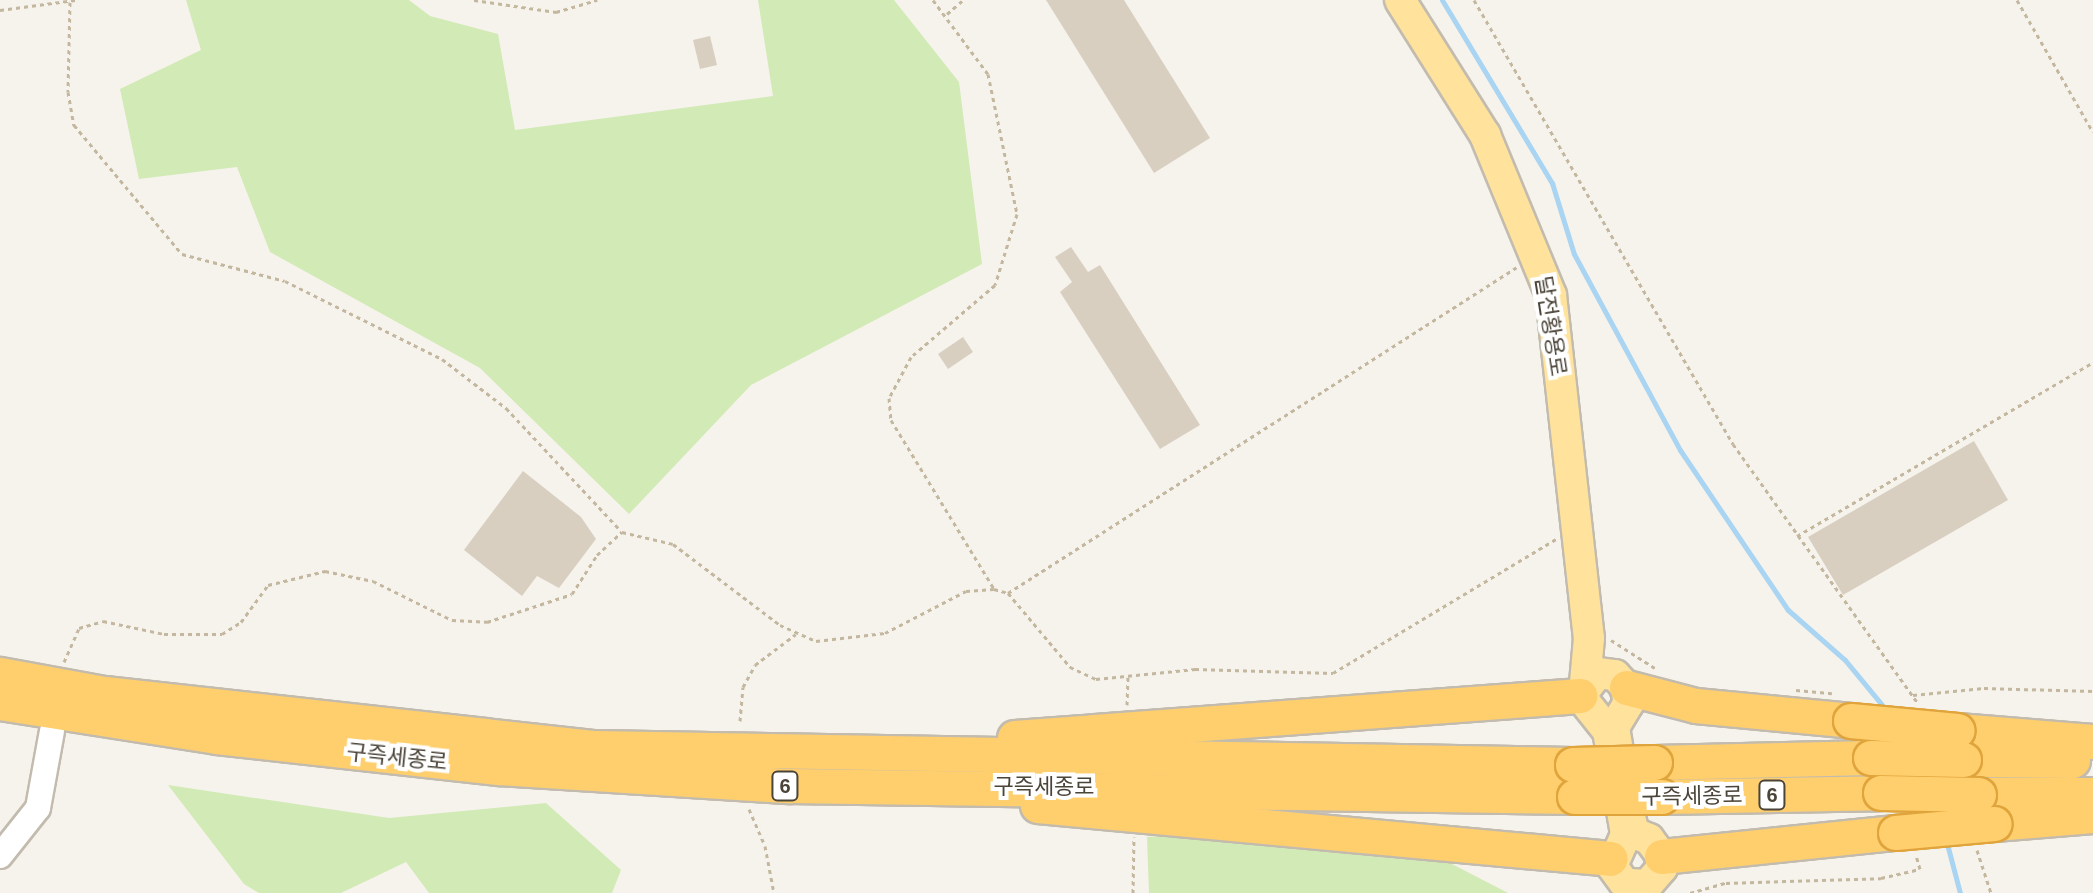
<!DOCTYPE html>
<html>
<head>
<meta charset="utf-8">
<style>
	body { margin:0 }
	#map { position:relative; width:2093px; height:893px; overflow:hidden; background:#f6f3ec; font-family:Helvetica,"Noto Sans KR",sans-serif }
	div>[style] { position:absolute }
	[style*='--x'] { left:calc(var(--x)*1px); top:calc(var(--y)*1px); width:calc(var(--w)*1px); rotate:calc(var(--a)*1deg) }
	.green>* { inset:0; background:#d2eab5 }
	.stream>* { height:5px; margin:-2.5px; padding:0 2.5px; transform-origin:2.5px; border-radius:2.5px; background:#a9d4f2 }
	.building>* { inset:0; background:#d8cfc1 }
	.path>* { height:3px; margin-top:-1.5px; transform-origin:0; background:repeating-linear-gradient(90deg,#c4b79f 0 4px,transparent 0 8px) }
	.roads { filter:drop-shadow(2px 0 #c2bbae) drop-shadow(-2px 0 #c2bbae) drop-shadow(0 2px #c2bbae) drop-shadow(0 -2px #c2bbae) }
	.minor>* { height:24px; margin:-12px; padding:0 12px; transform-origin:12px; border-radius:12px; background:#fff }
	.major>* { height:30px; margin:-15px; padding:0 15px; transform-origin:15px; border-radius:15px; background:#ffe39c }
	.highway>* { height:34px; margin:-17px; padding:0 17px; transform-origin:17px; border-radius:17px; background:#ffcf6e }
	.bridges { filter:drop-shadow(2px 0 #e0a43c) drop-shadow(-2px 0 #e0a43c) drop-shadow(0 2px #e0a43c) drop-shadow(0 -2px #e0a43c) }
	.highway-bridge>* { height:34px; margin:-17px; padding:0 17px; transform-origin:17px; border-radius:17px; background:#ffcf6e }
	span { translate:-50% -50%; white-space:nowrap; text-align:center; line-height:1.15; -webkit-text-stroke:8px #fff; paint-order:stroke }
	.shield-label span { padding:2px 6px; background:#fff; border:2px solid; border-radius:6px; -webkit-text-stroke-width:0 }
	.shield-label { font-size:20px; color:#4b4439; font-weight:700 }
	.street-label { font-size:22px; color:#4b4439 }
</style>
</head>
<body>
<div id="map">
	<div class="green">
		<i style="clip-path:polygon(186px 0,409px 0,430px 16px,498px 34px,515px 130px,773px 96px,758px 0,894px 0,959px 82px,982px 264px,751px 385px,629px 514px,480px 368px,270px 252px,237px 167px,139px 179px,120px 89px,201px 50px)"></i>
		<i style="clip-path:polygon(168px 785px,389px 818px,546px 803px,621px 870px,612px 893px,429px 893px,406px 862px,341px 893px,259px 893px,244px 884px)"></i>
		<i style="clip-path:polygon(1369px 821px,1508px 893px,1149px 893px,1147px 837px)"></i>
	</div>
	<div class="stream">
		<i style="--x:1442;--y:0;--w:214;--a:59"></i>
		<i style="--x:1552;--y:183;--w:74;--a:72.8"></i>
		<i style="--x:1574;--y:254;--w:223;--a:61.6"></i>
		<i style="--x:1680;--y:450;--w:193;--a:56"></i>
		<i style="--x:1788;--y:610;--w:76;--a:41.3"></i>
		<i style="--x:1845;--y:660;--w:66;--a:50.5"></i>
		<i style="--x:1946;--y:840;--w:55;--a:75.2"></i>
	</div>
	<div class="building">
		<i style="clip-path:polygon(1046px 0,1124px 0,1210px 138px,1154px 173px)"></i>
		<i style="clip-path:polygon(710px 36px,717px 65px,700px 69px,693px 40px)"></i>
		<i style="clip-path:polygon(1071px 247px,1088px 272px,1100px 265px,1200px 425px,1160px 449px,1060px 292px,1072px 282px,1055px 257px)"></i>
		<i style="clip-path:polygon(963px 337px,973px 352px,948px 369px,938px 354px)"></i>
		<i style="clip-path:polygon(1974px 441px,2008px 500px,1843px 595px,1808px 537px)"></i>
		<i style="clip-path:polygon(523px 471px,581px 517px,596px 539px,559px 588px,537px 576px,522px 596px,464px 550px)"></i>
	</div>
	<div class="path">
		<i style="--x:474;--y:0;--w:83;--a:8.3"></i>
		<i style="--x:556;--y:12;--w:43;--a:-16.3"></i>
		<i style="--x:933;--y:0;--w:92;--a:53.4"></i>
		<i style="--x:988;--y:74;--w:143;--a:78.3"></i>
		<i style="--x:1017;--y:214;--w:74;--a:107.2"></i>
		<i style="--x:995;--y:285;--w:111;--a:139.4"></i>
		<i style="--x:911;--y:357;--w:47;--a:118.2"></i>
		<i style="--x:889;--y:398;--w:22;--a:85"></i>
		<i style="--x:891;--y:420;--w:198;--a:58.6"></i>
		<i style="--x:994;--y:589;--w:15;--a:16"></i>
		<i style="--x:1008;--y:593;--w:97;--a:50"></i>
		<i style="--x:1070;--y:667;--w:29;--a:25"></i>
		<i style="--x:1096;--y:679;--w:100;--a:-5.8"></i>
		<i style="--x:1195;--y:669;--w:138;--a:1.7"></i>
		<i style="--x:1333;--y:673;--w:260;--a:-31"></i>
		<i style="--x:1474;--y:0;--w:514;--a:59.74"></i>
		<i style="--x:1733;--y:444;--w:318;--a:54.5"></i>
		<i style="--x:2017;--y:0;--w:152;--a:60.1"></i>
		<i style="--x:70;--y:2;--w:90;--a:91.3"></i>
		<i style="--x:68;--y:92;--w:34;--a:80"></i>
		<i style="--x:74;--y:125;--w:168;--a:50.1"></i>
		<i style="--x:182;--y:254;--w:106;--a:14.7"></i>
		<i style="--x:285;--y:281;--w:175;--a:26.4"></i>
		<i style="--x:442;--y:359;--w:81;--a:37.4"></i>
		<i style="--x:506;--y:408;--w:168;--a:46.9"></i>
		<i style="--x:0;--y:10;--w:76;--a:-7.6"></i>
		<i style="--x:947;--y:14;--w:21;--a:-41"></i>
		<i style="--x:1797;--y:536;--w:343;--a:-30.4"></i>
		<i style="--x:1008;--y:593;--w:604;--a:-32.64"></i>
		<i style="--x:1611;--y:640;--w:52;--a:32.5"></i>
		<i style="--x:64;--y:662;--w:37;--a:-66"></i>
		<i style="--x:79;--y:628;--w:25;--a:-16"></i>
		<i style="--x:103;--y:621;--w:62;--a:12"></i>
		<i style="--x:164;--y:634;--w:58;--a:0"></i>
		<i style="--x:222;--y:634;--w:22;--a:-32"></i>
		<i style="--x:241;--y:622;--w:46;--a:-53.9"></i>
		<i style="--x:268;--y:585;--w:59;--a:-13.8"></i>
		<i style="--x:325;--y:571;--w:49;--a:11.8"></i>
		<i style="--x:373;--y:581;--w:88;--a:26.3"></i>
		<i style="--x:452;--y:620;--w:35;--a:3"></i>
		<i style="--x:487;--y:622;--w:89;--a:-18.2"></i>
		<i style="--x:572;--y:594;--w:46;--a:-57.3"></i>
		<i style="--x:597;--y:555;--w:34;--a:-43"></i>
		<i style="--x:622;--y:532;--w:52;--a:13.2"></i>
		<i style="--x:673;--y:544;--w:134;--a:37.1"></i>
		<i style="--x:780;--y:625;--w:39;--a:24"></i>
		<i style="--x:816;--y:641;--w:69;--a:-6.6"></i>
		<i style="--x:885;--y:633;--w:91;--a:-27.4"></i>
		<i style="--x:966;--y:591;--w:28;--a:-4"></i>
		<i style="--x:1796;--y:690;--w:36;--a:5"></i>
		<i style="--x:1913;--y:695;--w:71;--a:-5.6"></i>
		<i style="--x:1984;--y:688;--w:109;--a:1.6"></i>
		<i style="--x:1127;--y:705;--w:28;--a:-88"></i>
		<i style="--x:740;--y:721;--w:34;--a:-85"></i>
		<i style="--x:743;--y:687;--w:25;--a:-61"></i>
		<i style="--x:755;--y:665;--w:51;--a:-37.1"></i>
		<i style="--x:749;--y:809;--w:40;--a:66.6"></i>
		<i style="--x:765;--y:846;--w:48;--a:79.2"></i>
		<i style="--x:1977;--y:850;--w:45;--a:72"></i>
		<i style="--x:1133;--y:893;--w:56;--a:-89"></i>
		<i style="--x:1690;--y:893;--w:37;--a:-16"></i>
		<i style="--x:1726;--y:883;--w:155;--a:-1.8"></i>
		<i style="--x:1881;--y:878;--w:40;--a:-13"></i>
		<i style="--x:1920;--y:869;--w:15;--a:-106"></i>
	</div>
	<div class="roads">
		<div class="minor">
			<i style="--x:0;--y:856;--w:61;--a:-51.6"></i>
			<i style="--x:38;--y:808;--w:78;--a:-79.7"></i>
		</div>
		<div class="major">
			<i style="--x:1400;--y:0;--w:160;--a:57.8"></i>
			<i style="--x:1485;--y:135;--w:173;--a:67.6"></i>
			<i style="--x:1551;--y:295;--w:345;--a:83.7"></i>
			<i style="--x:1589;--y:638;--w:45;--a:95.1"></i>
			<i style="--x:1598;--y:673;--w:17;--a:7"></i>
			<i style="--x:1615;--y:675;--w:18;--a:47"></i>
			<i style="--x:1627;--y:688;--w:16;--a:86"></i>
			<i style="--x:1628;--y:704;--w:27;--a:121"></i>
			<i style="--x:1614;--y:727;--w:79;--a:80.5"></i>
			<i style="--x:1627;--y:805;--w:29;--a:76"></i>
			<i style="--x:1634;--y:833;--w:16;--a:22"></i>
			<i style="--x:1649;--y:839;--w:22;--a:54"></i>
			<i style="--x:1662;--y:857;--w:11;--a:90"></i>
			<i style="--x:1662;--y:868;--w:23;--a:131"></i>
			<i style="--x:1647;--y:885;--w:22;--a:-177"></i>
			<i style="--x:1625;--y:884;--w:22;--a:-126"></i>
			<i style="--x:1612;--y:866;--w:35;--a:-66"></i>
			<i style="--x:1626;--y:834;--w:87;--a:-99.9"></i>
			<i style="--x:1611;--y:748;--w:17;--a:-100"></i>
			<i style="--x:1608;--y:731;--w:45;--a:-128.7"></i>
			<i style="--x:1580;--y:696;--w:29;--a:-52"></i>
		</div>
		<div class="highway">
			<i style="--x:0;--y:675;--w:107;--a:10.3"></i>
			<i style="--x:105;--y:694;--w:493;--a:6.3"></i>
			<i style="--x:595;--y:748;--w:978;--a:1"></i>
			<i style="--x:1627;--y:688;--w:71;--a:14.6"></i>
			<i style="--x:1696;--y:706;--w:156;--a:5.5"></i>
			<i style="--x:0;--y:703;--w:220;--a:8.9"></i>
			<i style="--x:217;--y:737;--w:285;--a:6.3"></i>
			<i style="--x:500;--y:768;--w:289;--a:3.6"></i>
			<i style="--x:788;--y:786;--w:787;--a:0.8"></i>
			<i style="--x:1958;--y:731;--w:135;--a:4.7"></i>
			<i style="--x:1015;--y:738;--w:567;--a:-4.25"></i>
			<i style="--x:1964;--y:760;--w:109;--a:0.5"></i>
			<i style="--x:1655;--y:763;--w:216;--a:-1.3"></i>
			<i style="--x:1979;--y:795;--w:114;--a:0"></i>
			<i style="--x:1662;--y:797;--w:219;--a:-1"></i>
			<i style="--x:1038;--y:806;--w:575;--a:5.28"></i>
			<i style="--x:1995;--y:824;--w:98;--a:-4.7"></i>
			<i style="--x:1662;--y:857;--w:235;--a:-5.9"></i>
		</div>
	</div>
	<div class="bridges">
		<div class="highway-bridge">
			<i style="--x:1851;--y:721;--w:107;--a:5.3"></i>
			<i style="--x:1871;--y:758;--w:93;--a:1.2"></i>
			<i style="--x:1573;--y:765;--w:82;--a:-1.4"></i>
			<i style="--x:1881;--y:793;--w:98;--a:1.2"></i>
			<i style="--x:1575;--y:797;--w:87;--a:0"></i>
			<i style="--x:1896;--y:833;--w:99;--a:-5.2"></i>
		</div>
	</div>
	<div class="shield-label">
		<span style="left:785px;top:786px">6</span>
		<span style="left:1772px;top:795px">6</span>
	</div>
	<div class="street-label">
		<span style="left:1551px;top:326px;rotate:81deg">달전황용로</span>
		<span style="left:397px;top:757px;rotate:6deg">구즉세종로</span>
		<span style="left:1044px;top:787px">구즉세종로</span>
		<span style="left:1692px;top:796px;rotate:-1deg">구즉세종로</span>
	</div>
</div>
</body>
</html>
